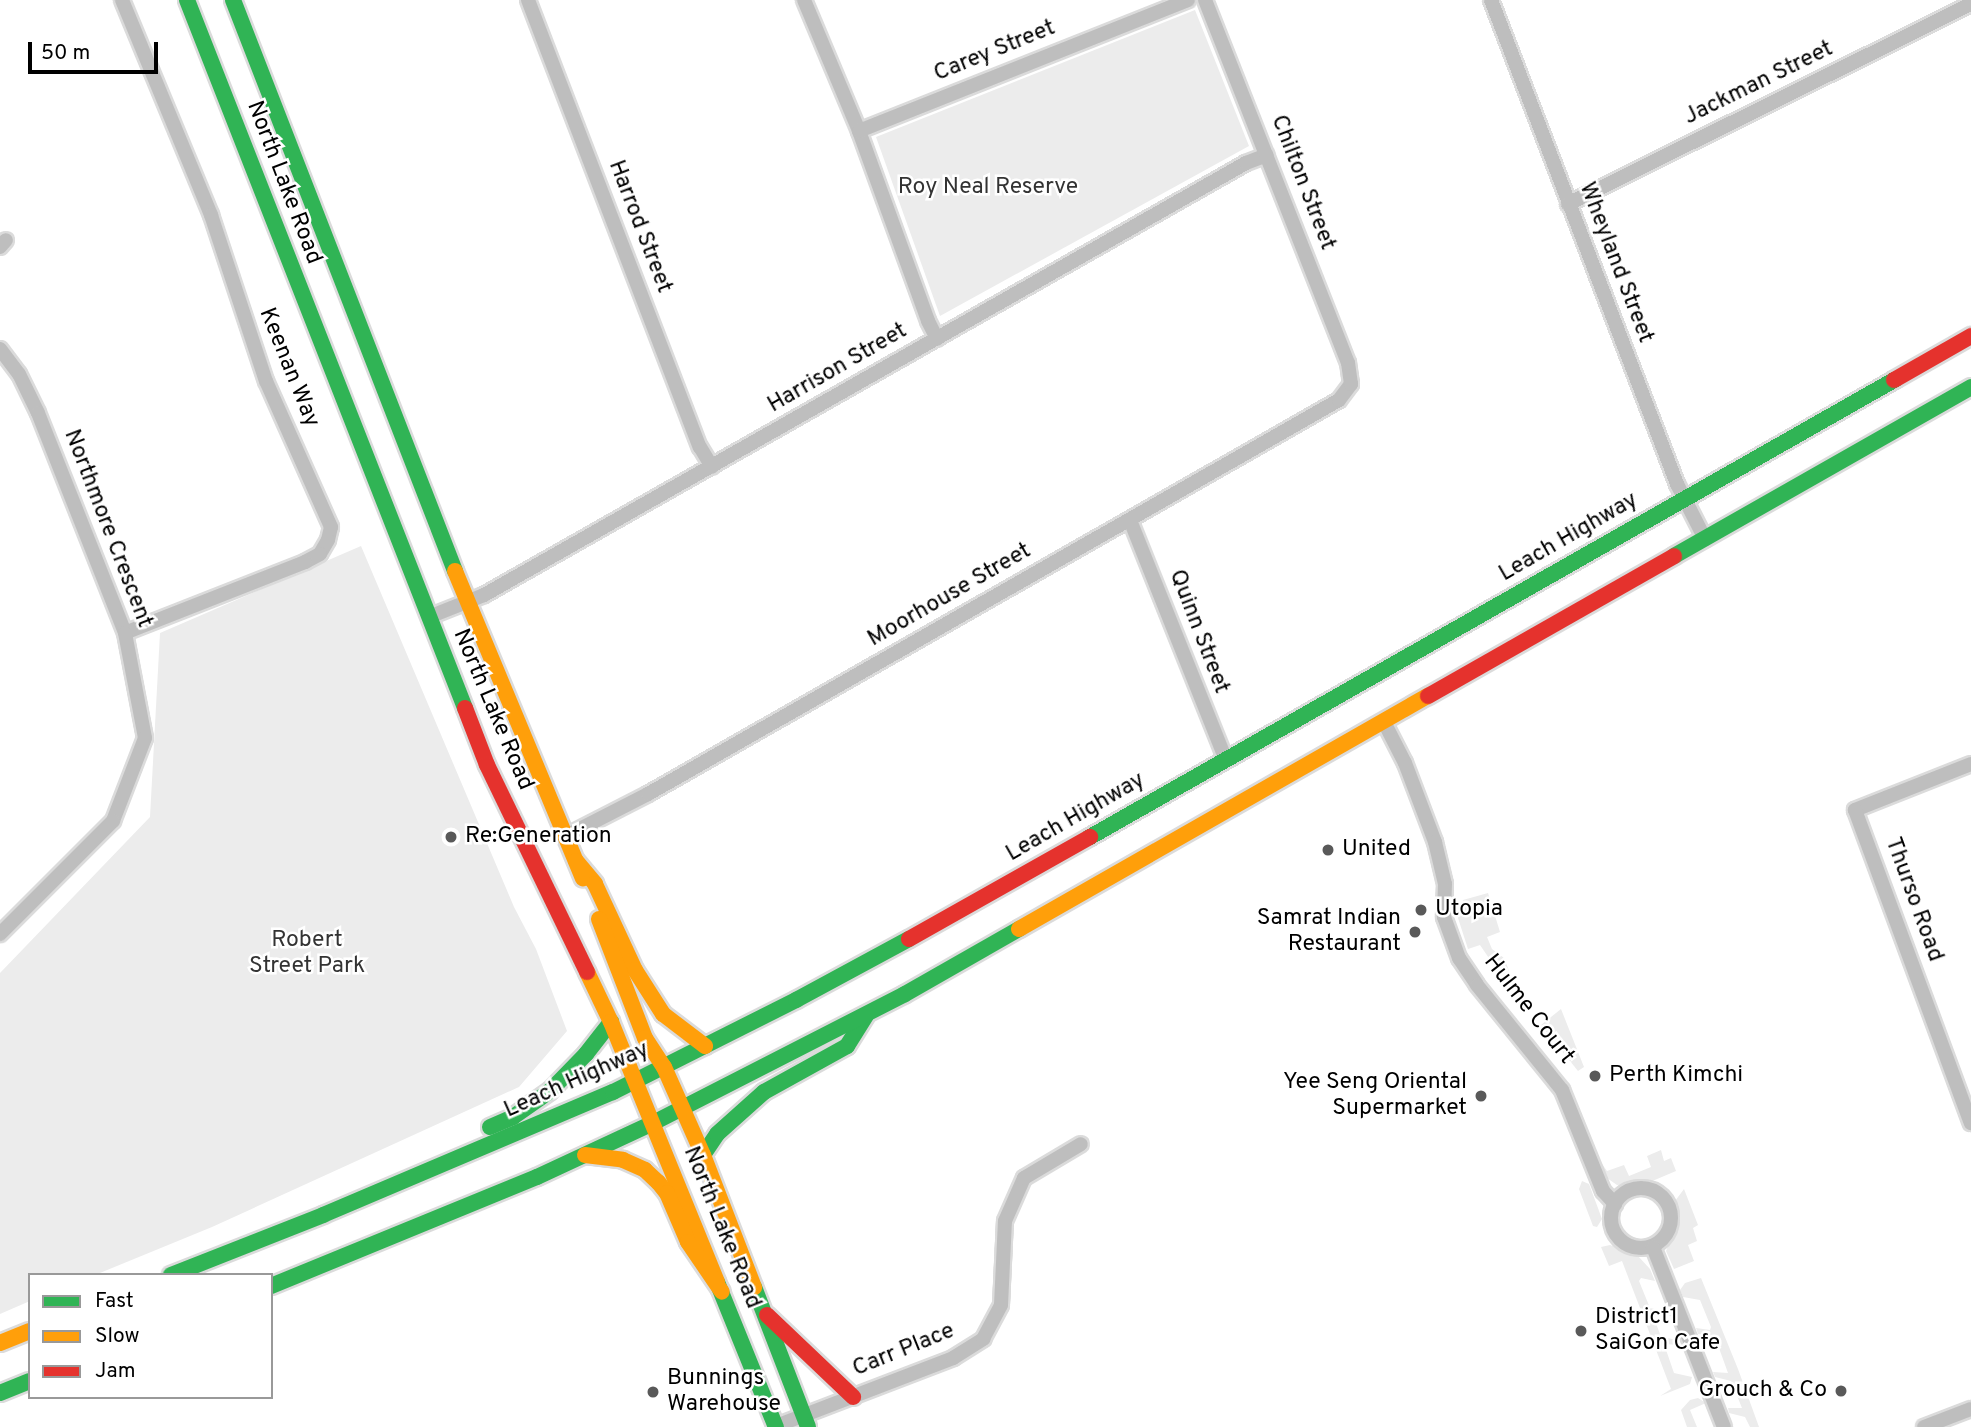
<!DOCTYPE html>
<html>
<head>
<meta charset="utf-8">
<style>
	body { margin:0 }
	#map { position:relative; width:1971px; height:1427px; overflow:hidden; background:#fff; font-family:Overpass,sans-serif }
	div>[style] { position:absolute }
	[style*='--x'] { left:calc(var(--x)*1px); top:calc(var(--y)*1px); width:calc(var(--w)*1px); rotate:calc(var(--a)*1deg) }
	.green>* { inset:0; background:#ececec }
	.roads { filter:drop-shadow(2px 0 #dbdbdb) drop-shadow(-2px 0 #dbdbdb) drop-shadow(0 2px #dbdbdb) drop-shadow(0 -2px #dbdbdb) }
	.street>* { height:14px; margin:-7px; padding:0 7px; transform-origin:7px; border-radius:7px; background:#bebebe }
	.street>.ring { margin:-7px; padding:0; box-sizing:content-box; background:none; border:14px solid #bebebe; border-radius:50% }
	.fast>* { height:16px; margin:-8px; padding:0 8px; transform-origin:8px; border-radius:8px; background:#30b455 }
	.slow>* { height:16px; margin:-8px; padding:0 8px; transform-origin:8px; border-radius:8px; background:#ff9f0a }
	.jam>* { height:16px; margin:-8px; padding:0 8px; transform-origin:8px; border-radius:8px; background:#e5322d }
	.dots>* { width:19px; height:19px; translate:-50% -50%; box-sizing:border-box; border:4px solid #fff; border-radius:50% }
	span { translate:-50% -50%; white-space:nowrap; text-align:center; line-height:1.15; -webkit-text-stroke:5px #fff; paint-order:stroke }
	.street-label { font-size:23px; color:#000 }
	.park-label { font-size:23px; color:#333 }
	.poi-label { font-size:23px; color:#000 }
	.left { translate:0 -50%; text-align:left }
	.right { translate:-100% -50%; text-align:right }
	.legend { position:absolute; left:28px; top:1273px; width:245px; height:126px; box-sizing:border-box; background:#fff; border:2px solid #999; margin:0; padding:9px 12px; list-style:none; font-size:21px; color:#000 }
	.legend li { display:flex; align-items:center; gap:14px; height:35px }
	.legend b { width:35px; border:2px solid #999 }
	.scale { position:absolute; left:28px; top:42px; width:130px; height:32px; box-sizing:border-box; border:4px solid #000; border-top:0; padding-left:9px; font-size:21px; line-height:24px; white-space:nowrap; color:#000; -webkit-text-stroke:5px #fff; paint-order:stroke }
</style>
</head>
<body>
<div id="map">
	<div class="green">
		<i style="clip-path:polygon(1195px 10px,1249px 146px,940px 316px,876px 137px)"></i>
		<i style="clip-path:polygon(361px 546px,514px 907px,536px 949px,567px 1031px,519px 1087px,212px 1227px,95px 1275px,30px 1275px,30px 1301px,0 1314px,0 973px,150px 817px,160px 633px)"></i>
		<i style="clip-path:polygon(1488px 893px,1500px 932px,1487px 937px,1492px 949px,1504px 958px,1518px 993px,1514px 995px,1480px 945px,1468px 949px,1458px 918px,1463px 900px)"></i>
		<i style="clip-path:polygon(1561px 1009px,1584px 1067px,1578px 1071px,1541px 1025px)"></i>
		<i style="clip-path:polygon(1661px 1150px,1664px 1161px,1671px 1158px,1676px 1171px,1650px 1182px,1617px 1185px,1607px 1178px,1600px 1161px,1607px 1171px,1624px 1165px,1629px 1176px,1651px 1167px,1647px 1156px)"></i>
		<i style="clip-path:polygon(1582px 1181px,1589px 1184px,1602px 1219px,1597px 1227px,1593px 1226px,1579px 1189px)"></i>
		<i style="clip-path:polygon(1684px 1189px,1698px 1225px,1693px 1228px,1697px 1241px,1688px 1245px,1694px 1261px,1674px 1269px,1666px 1251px,1677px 1224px,1675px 1201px)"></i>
		<i style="clip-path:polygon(1610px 1245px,1638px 1256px,1650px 1269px,1655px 1281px,1641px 1278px,1639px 1281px,1650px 1308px,1667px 1312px,1668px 1317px,1653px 1315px,1661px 1337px,1678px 1340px,1680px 1345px,1664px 1344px,1674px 1373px,1692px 1377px,1690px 1384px,1660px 1396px,1671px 1389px,1622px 1261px,1609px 1266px,1601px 1247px)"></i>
		<i style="clip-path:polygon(1701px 1278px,1738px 1369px,1759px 1427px,1750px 1427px,1745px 1417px,1729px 1413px,1728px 1408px,1742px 1408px,1731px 1381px,1715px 1377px,1713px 1372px,1728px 1373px,1715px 1337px,1698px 1334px,1696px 1328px,1710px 1330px,1711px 1327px,1700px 1300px,1683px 1297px,1680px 1290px,1685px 1283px)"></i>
		<i style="clip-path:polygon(1698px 1398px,1706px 1403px,1690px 1410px,1697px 1427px,1687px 1427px,1681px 1410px,1690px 1400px)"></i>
	</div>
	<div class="roads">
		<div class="street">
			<i style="--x:122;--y:0;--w:233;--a:67.5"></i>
			<i style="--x:211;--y:215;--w:175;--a:71.7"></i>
			<i style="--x:266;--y:381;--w:160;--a:66"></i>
			<i style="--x:331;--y:527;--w:13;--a:103"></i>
			<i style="--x:328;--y:540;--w:16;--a:120"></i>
			<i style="--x:320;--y:554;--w:17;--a:152"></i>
			<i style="--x:305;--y:562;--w:193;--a:158.5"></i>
			<i style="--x:528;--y:0;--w:479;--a:69"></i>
			<i style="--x:700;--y:447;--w:23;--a:59"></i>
			<i style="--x:804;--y:0;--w:142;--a:67.2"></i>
			<i style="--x:859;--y:131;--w:202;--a:70"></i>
			<i style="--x:928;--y:321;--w:20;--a:63"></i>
			<i style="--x:1491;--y:0;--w:519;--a:68.98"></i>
			<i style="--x:1677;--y:484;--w:62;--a:63"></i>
			<i style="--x:859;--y:131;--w:354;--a:-21.7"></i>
			<i style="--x:1568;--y:204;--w:450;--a:-26.4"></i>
			<i style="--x:0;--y:247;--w:9;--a:-49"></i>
			<i style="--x:0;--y:349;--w:31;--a:53"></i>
			<i style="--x:19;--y:374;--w:43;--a:64"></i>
			<i style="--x:38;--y:413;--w:237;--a:68.4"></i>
			<i style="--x:125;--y:633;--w:107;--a:79.2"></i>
			<i style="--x:145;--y:738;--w:89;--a:111.1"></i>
			<i style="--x:113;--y:821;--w:160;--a:135"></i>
			<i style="--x:1130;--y:520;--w:258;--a:68.2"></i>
			<i style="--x:429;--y:617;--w:59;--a:-21.8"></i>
			<i style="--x:484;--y:595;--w:876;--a:-29.55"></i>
			<i style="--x:1246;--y:163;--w:22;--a:-21"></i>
			<i style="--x:1384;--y:722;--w:46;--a:62.9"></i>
			<i style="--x:1405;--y:763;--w:85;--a:69.2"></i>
			<i style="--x:1435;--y:842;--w:43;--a:76.6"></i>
			<i style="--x:1445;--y:884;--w:33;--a:92"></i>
			<i style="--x:1444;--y:917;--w:44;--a:69.9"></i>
			<i style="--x:1459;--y:958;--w:32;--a:56"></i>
			<i style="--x:1477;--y:985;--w:135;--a:51"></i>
			<i style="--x:1562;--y:1090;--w:109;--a:67.9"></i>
			<i style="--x:1603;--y:1191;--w:18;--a:47"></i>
			<i style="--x:1971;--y:764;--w:125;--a:158.4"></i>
			<i style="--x:1855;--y:810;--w:334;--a:69.7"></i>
			<i style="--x:564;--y:837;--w:94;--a:-27.1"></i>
			<i style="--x:648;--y:794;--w:795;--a:-29.69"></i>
			<i style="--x:1339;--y:400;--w:20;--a:-53"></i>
			<i style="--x:1351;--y:384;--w:21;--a:-98"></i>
			<i style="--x:1348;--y:363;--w:390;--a:-111.5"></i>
			<i class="ring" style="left:1611px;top:1188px;width:46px;height:46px"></i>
			<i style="--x:1653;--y:1247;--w:193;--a:68.5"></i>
			<i style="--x:776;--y:1426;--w:190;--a:-21"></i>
			<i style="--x:953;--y:1358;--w:36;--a:-32"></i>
			<i style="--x:983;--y:1339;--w:38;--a:-62"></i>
			<i style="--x:1001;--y:1305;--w:84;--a:-87.3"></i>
			<i style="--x:1005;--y:1221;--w:47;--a:-66.2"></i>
			<i style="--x:1024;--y:1178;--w:66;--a:-30.8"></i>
			<i style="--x:1924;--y:1427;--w:50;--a:-21"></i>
		</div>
		<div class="fast">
			<i style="--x:187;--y:0;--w:761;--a:68.56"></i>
			<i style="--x:233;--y:0;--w:613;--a:68.75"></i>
			<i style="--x:1674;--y:556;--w:342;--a:-29.6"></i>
			<i style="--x:1090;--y:837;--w:925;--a:-29.61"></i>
			<i style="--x:490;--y:1127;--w:25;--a:-23"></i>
			<i style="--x:513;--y:1117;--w:45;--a:-35.1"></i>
			<i style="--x:550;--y:1091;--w:52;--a:-45.8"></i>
			<i style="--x:586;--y:1054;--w:41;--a:-52"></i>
			<i style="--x:703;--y:1155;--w:25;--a:-56"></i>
			<i style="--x:717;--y:1134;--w:63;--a:-41.8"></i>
			<i style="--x:764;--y:1092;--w:95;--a:-29"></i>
			<i style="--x:847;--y:1046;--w:36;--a:-58"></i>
			<i style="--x:171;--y:1275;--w:163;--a:-21.5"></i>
			<i style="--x:323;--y:1215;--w:315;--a:-23"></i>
			<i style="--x:613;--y:1092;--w:205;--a:-26.7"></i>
			<i style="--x:796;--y:1000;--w:128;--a:-28.4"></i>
			<i style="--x:717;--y:1282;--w:157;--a:67.9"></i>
			<i style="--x:271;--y:1286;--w:287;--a:-22.3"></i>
			<i style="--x:537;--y:1177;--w:128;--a:-25"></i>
			<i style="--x:653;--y:1123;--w:283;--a:-27.1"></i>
			<i style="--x:905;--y:994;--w:131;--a:-29.7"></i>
			<i style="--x:754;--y:1287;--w:150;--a:68.9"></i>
			<i style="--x:0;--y:1393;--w:32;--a:-22"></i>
		</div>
		<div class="slow">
			<i style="--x:455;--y:571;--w:333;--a:67.4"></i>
			<i style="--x:576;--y:861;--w:30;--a:50"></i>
			<i style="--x:595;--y:884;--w:95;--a:65.1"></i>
			<i style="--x:635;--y:970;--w:52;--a:57.5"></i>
			<i style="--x:663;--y:1014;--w:53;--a:37.3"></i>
			<i style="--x:599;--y:919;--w:128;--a:68.9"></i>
			<i style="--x:645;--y:1038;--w:35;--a:57"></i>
			<i style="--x:664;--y:1067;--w:96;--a:66.1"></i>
			<i style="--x:703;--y:1155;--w:142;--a:68.9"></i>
			<i style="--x:1019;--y:929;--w:471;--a:-29.7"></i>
			<i style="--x:587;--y:972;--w:55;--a:64.4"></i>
			<i style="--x:611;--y:1022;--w:281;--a:67.8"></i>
			<i style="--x:585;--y:1155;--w:38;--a:7"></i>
			<i style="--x:623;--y:1160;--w:24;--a:24"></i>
			<i style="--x:645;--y:1170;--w:18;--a:43"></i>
			<i style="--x:658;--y:1182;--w:14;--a:51"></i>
			<i style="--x:667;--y:1193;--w:53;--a:66.8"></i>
			<i style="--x:688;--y:1242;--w:60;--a:55.8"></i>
			<i style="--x:0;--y:1343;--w:32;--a:-22"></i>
		</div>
		<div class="jam">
			<i style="--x:1894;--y:380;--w:89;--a:-29.7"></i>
			<i style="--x:1428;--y:696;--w:283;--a:-29.6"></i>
			<i style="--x:465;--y:708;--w:61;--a:68.9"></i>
			<i style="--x:487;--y:765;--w:230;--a:64.2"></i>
			<i style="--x:909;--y:939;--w:208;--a:-29.4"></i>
			<i style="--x:767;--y:1315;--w:119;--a:43.6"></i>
		</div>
	</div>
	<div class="dots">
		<i style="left:451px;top:837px;background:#595959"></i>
		<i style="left:1328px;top:850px;background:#595959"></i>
		<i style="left:1421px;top:910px;background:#595959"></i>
		<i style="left:1415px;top:932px;background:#595959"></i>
		<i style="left:1595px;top:1076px;background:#595959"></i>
		<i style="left:1481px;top:1096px;background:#595959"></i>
		<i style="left:1581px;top:1331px;background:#595959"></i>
		<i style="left:1841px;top:1391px;background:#595959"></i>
		<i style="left:653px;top:1392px;background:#595959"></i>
	</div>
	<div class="street-label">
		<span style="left:995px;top:52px;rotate:-22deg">Carey Street</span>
		<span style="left:1759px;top:84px;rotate:-26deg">Jackman Street</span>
		<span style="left:283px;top:183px;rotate:69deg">North Lake Road</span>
		<span style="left:1302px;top:183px;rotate:69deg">Chilton Street</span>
		<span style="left:639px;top:227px;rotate:69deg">Harrod Street</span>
		<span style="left:1615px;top:263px;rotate:69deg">Wheyland Street</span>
		<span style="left:288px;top:368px;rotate:68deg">Keenan Way</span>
		<span style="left:838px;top:369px;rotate:-30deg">Harrison Street</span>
		<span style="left:107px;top:529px;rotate:69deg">Northmore Crescent</span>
		<span style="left:1569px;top:538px;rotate:-30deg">Leach Highway</span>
		<span style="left:950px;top:596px;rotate:-30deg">Moorhouse Street</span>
		<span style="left:1198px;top:632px;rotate:69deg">Quinn Street</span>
		<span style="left:492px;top:710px;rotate:67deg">North Lake Road</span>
		<span style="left:1076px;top:818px;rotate:-30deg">Leach Highway</span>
		<span style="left:1913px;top:900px;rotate:70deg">Thurso Road</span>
		<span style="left:1528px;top:1010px;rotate:52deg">Hulme Court</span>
		<span style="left:577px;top:1081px;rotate:-24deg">Leach Highway</span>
		<span style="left:721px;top:1228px;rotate:68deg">North Lake Road</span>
		<span style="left:904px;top:1351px;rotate:-22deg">Carr Place</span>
	</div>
	<div class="park-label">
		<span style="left:988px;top:188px">Roy Neal Reserve</span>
		<span style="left:307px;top:954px">Robert<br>Street Park</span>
	</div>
	<div class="poi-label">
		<span class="left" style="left:465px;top:837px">Re:Generation</span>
		<span class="left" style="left:1342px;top:850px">United</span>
		<span class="left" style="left:1435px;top:910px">Utopia</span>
		<span class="right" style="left:1401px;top:932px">Samrat Indian<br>Restaurant</span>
		<span class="left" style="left:1609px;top:1076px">Perth Kimchi</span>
		<span class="right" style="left:1467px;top:1096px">Yee Seng Oriental<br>Supermarket</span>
		<span class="left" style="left:1595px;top:1331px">District1<br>SaiGon Cafe</span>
		<span class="left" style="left:667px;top:1392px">Bunnings<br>Warehouse</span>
		<span class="right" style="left:1827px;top:1391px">Grouch &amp; Co</span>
	</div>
	<ul class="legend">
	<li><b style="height:9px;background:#30b455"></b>Fast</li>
	<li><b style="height:9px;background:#ff9f0a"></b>Slow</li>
	<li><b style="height:9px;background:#e5322d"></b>Jam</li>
	</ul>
	<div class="scale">50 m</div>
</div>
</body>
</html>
